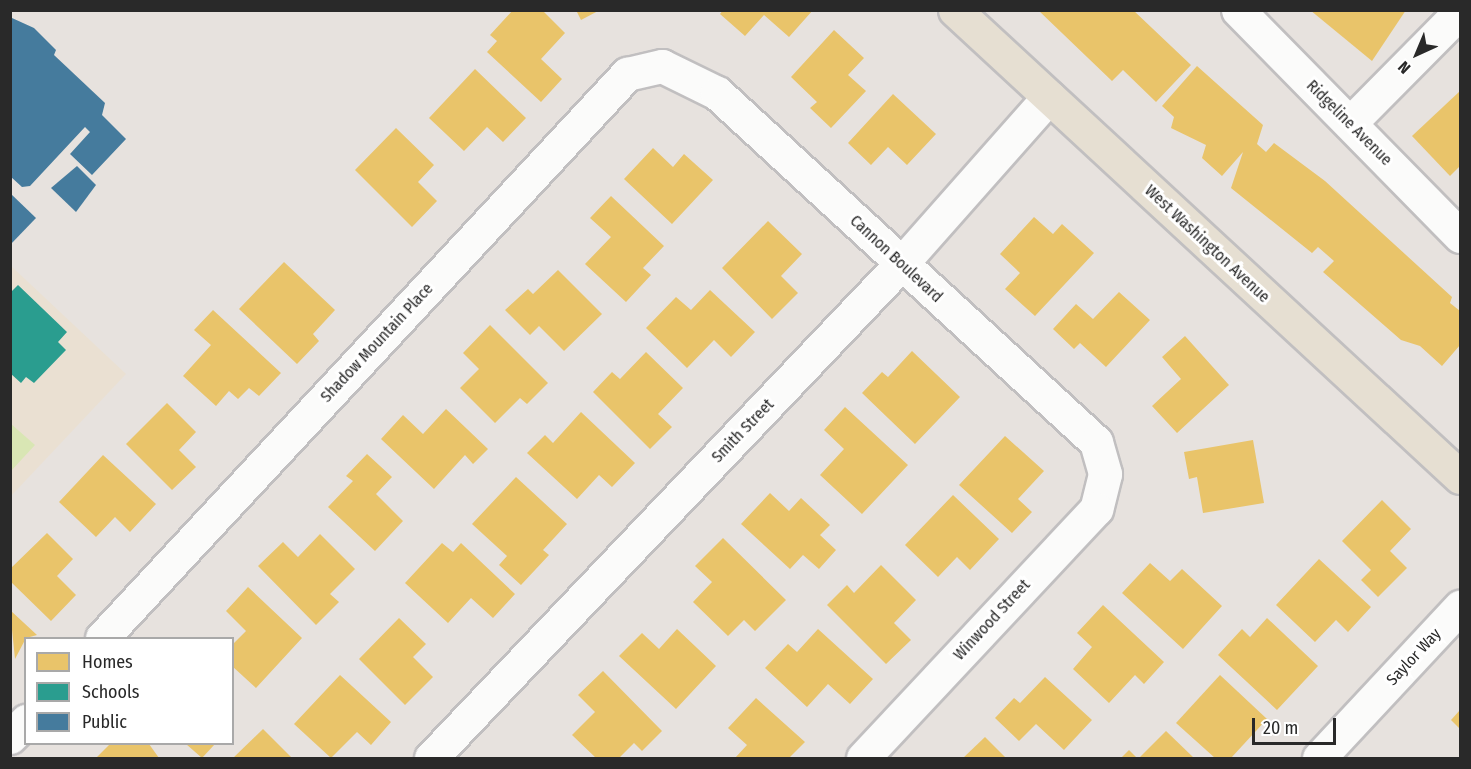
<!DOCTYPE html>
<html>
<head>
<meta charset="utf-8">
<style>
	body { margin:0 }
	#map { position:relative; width:1471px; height:769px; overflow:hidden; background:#e7e2de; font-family:"Fira Sans Condensed",sans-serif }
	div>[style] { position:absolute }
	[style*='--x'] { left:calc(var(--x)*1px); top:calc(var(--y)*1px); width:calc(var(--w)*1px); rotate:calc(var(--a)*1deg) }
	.education>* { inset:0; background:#eae0d2 }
	.pitch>* { inset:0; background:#d9e6b4 }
	.homes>* { inset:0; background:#e9c46a }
	.schools>* { inset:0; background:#2a9d8f }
	.public>* { inset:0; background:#457b9d }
	.roads { filter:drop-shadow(2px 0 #c1bfc0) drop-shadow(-2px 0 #c1bfc0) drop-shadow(0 2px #c1bfc0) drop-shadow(0 -2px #c1bfc0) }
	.minor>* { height:33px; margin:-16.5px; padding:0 16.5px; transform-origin:16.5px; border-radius:16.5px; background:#fbfbfa }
	.major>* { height:33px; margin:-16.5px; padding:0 16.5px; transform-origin:16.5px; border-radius:16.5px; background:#e6dfd2 }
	span { translate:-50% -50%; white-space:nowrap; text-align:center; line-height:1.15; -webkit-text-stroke:6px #fff; paint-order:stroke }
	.street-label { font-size:16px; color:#292929 }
	.frame { position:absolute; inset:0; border:12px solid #292929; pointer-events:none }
	.legend { position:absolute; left:24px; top:637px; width:210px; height:108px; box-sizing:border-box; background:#fff; border:2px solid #a9a9a9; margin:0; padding:8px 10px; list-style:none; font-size:18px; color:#292929 }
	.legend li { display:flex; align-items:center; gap:12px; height:30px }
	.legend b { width:30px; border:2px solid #a9a9a9 }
	.north { position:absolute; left:1387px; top:24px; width:60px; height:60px; -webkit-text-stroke:4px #fff; paint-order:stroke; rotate:224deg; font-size:16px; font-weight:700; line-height:24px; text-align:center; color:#292929 }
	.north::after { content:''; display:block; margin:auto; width:21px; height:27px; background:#292929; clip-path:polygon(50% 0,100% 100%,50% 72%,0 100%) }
	.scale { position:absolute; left:1252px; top:718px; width:84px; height:27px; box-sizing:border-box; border:3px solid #292929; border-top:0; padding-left:8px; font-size:18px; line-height:21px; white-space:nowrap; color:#292929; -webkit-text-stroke:4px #fff; paint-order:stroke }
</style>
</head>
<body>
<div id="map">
	<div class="education">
		<i style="clip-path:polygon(10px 265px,126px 374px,11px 496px,10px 496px)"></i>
	</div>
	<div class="pitch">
		<i style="clip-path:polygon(10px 423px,35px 445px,11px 471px,10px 471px)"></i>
	</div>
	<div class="homes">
		<i style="clip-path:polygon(513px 10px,542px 10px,565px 33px,541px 59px,562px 79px,541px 102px,487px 52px,497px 41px,490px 35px)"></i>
		<i style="clip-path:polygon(576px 10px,600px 10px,581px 20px)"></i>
		<i style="clip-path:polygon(723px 10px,813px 10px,789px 37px,764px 15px,745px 36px,720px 14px)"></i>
		<i style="clip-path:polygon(1038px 10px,1133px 10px,1191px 65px,1156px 102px,1123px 70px,1112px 81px)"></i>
		<i style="clip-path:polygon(1310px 10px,1406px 10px,1372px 61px)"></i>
		<i style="clip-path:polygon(834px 30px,864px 58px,848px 75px,866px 91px,831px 128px,810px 108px,817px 102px,791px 77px)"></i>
		<i style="clip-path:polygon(1197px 66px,1263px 125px,1257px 144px,1266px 152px,1274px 143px,1325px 181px,1452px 297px,1450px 303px,1460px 311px,1460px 345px,1442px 366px,1420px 346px,1401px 340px,1323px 272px,1334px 261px,1318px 247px,1312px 253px,1231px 188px,1243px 152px,1222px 176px,1202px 158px,1206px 145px,1171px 128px,1174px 117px,1162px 106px)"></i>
		<i style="clip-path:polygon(475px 69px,526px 118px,503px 142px,487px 127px,464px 151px,429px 118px)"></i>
		<i style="clip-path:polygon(1460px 91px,1460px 166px,1450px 176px,1412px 136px)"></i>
		<i style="clip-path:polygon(893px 94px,936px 134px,907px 165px,888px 147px,871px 165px,848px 143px)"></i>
		<i style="clip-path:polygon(396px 128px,434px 165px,418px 182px,437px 201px,412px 227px,355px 170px)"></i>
		<i style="clip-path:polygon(653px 148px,673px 167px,684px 154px,713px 180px,672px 224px,624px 179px)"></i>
		<i style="clip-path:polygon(611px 196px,664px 246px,643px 268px,651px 275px,626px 302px,585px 264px,611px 237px,590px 218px)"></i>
		<i style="clip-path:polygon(1034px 217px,1053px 234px,1062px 224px,1094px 253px,1035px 316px,1005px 289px,1020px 273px,1000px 254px)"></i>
		<i style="clip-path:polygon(768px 221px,802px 254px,781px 276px,798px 293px,772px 319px,722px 268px)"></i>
		<i style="clip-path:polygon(284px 262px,335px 310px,313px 334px,319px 341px,297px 364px,239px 309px)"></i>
		<i style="clip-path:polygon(558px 270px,602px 314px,564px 351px,539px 326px,530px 335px,505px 310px,528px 289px,533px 294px)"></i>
		<i style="clip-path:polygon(710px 290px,755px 332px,731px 357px,714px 340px,687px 368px,646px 328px,676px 297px,691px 310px)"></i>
		<i style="clip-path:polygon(1119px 292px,1150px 320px,1106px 367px,1080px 343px,1074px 349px,1053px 329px,1076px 304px,1093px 319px)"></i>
		<i style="clip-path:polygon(213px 310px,281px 373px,259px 396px,249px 388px,238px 399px,229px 391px,216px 406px,183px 376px,211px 345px,194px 330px)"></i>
		<i style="clip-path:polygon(490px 325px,548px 383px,527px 404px,520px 398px,495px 423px,460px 388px,479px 369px,463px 353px)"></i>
		<i style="clip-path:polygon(1185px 336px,1229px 385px,1177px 433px,1152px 406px,1181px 379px,1162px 357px)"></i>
		<i style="clip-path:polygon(912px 351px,960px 397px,915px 444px,862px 393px,882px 372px,888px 377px)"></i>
		<i style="clip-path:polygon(646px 352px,683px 388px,658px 414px,672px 427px,650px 449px,593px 392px,612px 372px,620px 379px)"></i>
		<i style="clip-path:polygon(167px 403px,196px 432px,179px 450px,196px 467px,172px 490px,126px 444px)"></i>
		<i style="clip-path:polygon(845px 407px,908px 465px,862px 514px,820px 475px,844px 449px,824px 430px)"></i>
		<i style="clip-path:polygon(446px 409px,488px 449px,473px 464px,465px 455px,434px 489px,381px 439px,403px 415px,423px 434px)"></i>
		<i style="clip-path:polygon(581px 412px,635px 463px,612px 487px,599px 475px,577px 499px,527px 453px,545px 435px,553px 443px)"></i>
		<i style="clip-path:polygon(1005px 436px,1044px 471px,1018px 499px,1032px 512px,1012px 533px,959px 485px)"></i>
		<i style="clip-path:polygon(1253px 440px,1264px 503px,1203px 513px,1197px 477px,1189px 479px,1184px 452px)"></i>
		<i style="clip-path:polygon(367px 454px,392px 477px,376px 494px,403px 521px,375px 551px,328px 507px,353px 481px,346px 476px)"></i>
		<i style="clip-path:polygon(103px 455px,156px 504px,130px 532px,115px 517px,96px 537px,59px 502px)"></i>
		<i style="clip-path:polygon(516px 477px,567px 524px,543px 550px,549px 555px,521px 585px,499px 565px,507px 556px,472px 524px)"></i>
		<i style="clip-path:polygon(770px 493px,789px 511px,801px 498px,830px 525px,820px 535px,836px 550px,819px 569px,803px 555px,790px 569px,741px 524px)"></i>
		<i style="clip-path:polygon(953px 495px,999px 539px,970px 570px,957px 557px,938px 577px,905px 545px)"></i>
		<i style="clip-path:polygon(1382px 500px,1411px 529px,1390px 551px,1407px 568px,1378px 597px,1361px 580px,1371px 570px,1342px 541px)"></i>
		<i style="clip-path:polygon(47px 533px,73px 559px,57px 576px,76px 595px,51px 621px,10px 581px,10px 569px)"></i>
		<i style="clip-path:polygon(320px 534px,355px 569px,330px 594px,339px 602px,316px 625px,258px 566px,283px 542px,298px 557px)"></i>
		<i style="clip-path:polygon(723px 538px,786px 600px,755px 631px,744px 620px,728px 636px,693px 602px,712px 582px,695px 566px)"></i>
		<i style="clip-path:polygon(442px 543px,453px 552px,461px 543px,515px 594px,493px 618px,471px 598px,448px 623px,405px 583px)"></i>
		<i style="clip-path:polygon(1319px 559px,1371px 607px,1348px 632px,1336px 620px,1315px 642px,1276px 605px)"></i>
		<i style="clip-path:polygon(1150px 563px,1170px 581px,1182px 569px,1222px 606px,1183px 649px,1122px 593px)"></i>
		<i style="clip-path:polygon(881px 565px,916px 600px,894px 623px,911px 640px,886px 664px,827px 605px,847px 585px,854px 593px)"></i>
		<i style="clip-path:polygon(248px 587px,302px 638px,256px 688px,232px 666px,232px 645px,246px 631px,226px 611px)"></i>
		<i style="clip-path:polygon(1103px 605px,1164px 662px,1144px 684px,1135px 675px,1109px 703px,1073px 669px,1092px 647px,1077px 633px)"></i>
		<i style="clip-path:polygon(10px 610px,37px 635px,26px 638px,15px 659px)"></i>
		<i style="clip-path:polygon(399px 618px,426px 644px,413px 657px,433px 677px,405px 705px,359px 659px)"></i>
		<i style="clip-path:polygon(1267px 618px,1318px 666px,1277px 710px,1218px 655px,1242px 629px,1250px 637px)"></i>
		<i style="clip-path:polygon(677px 629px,716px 666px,676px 709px,619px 656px,642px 633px,659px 649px)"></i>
		<i style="clip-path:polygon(818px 629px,873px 679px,850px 704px,828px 684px,807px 707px,765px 668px,788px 644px,797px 652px)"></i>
		<i style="clip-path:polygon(603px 671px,662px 731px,642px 751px,634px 743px,619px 758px,596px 758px,572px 735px,595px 712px,578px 695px)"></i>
		<i style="clip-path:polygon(340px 675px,391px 722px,371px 745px,357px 732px,331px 758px,294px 724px)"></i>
		<i style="clip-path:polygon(1220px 675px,1267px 719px,1231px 758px,1215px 758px,1176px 723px)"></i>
		<i style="clip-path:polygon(1045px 677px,1092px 720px,1064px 750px,1036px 724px,1019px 741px,995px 718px,1014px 698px,1020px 703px)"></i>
		<i style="clip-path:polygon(756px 698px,805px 742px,789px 758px,735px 758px,747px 745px,728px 728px)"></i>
		<i style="clip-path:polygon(1460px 710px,1460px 729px,1451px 720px)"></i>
		<i style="clip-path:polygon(263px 729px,292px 758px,233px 758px)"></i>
		<i style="clip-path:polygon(1166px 731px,1194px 758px,1139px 758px)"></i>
		<i style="clip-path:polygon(985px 737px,1006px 758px,963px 758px)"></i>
		<i style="clip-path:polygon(110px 744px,149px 744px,159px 758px,96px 758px)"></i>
		<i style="clip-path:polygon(186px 744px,215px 744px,202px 758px)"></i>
		<i style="clip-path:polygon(1129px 750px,1137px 758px,1121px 758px)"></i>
	</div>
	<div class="schools">
		<i style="clip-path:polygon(18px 285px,67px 332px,58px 342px,66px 350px,34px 383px,26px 377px,21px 383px,10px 373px,10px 293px)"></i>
	</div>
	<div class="public">
		<i style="clip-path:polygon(12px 18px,34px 28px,56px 50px,54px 55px,105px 103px,102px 115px,126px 139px,92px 175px,70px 154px,90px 132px,85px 127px,30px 186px,22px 187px,10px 176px)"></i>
		<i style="clip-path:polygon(77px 166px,96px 185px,76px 212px,51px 188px)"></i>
		<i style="clip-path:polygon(10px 193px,36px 218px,10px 245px)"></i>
	</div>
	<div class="roads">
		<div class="minor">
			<i style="--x:1238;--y:10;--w:317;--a:45.5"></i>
			<i style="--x:1350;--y:123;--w:156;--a:-45.3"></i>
			<i style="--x:102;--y:638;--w:771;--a:-47.05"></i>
			<i style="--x:627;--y:74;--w:36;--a:-13"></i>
			<i style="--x:662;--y:66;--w:61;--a:26.1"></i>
			<i style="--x:717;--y:93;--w:515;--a:42.64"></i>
			<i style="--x:1096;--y:442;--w:33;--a:74"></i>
			<i style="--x:1105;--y:474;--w:36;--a:104"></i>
			<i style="--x:1096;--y:509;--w:341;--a:133.1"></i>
			<i style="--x:10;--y:737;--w:23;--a:-45"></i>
			<i style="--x:431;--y:758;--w:682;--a:-46.43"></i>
			<i style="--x:901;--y:264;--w:223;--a:-48.5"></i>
			<i style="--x:1319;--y:758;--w:207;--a:-47"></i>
		</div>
		<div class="major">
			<i style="--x:955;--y:10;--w:688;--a:42.76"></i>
		</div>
	</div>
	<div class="street-label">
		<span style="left:1349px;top:123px;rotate:45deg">Ridgeline Avenue</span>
		<span style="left:1207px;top:244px;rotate:43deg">West Washington Avenue</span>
		<span style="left:896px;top:259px;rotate:43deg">Cannon Boulevard</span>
		<span style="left:377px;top:343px;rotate:-47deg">Shadow Mountain Place</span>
		<span style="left:743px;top:431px;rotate:-46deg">Smith Street</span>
		<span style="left:992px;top:620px;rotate:-47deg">Winwood Street</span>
		<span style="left:1414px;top:657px;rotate:-47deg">Saylor Way</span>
	</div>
	<div class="frame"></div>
	<ul class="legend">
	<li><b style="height:16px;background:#e9c46a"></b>Homes</li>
	<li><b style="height:16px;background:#2a9d8f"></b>Schools</li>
	<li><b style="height:16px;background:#457b9d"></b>Public</li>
	</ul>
	<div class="north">N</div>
	<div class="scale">20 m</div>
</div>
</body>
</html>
